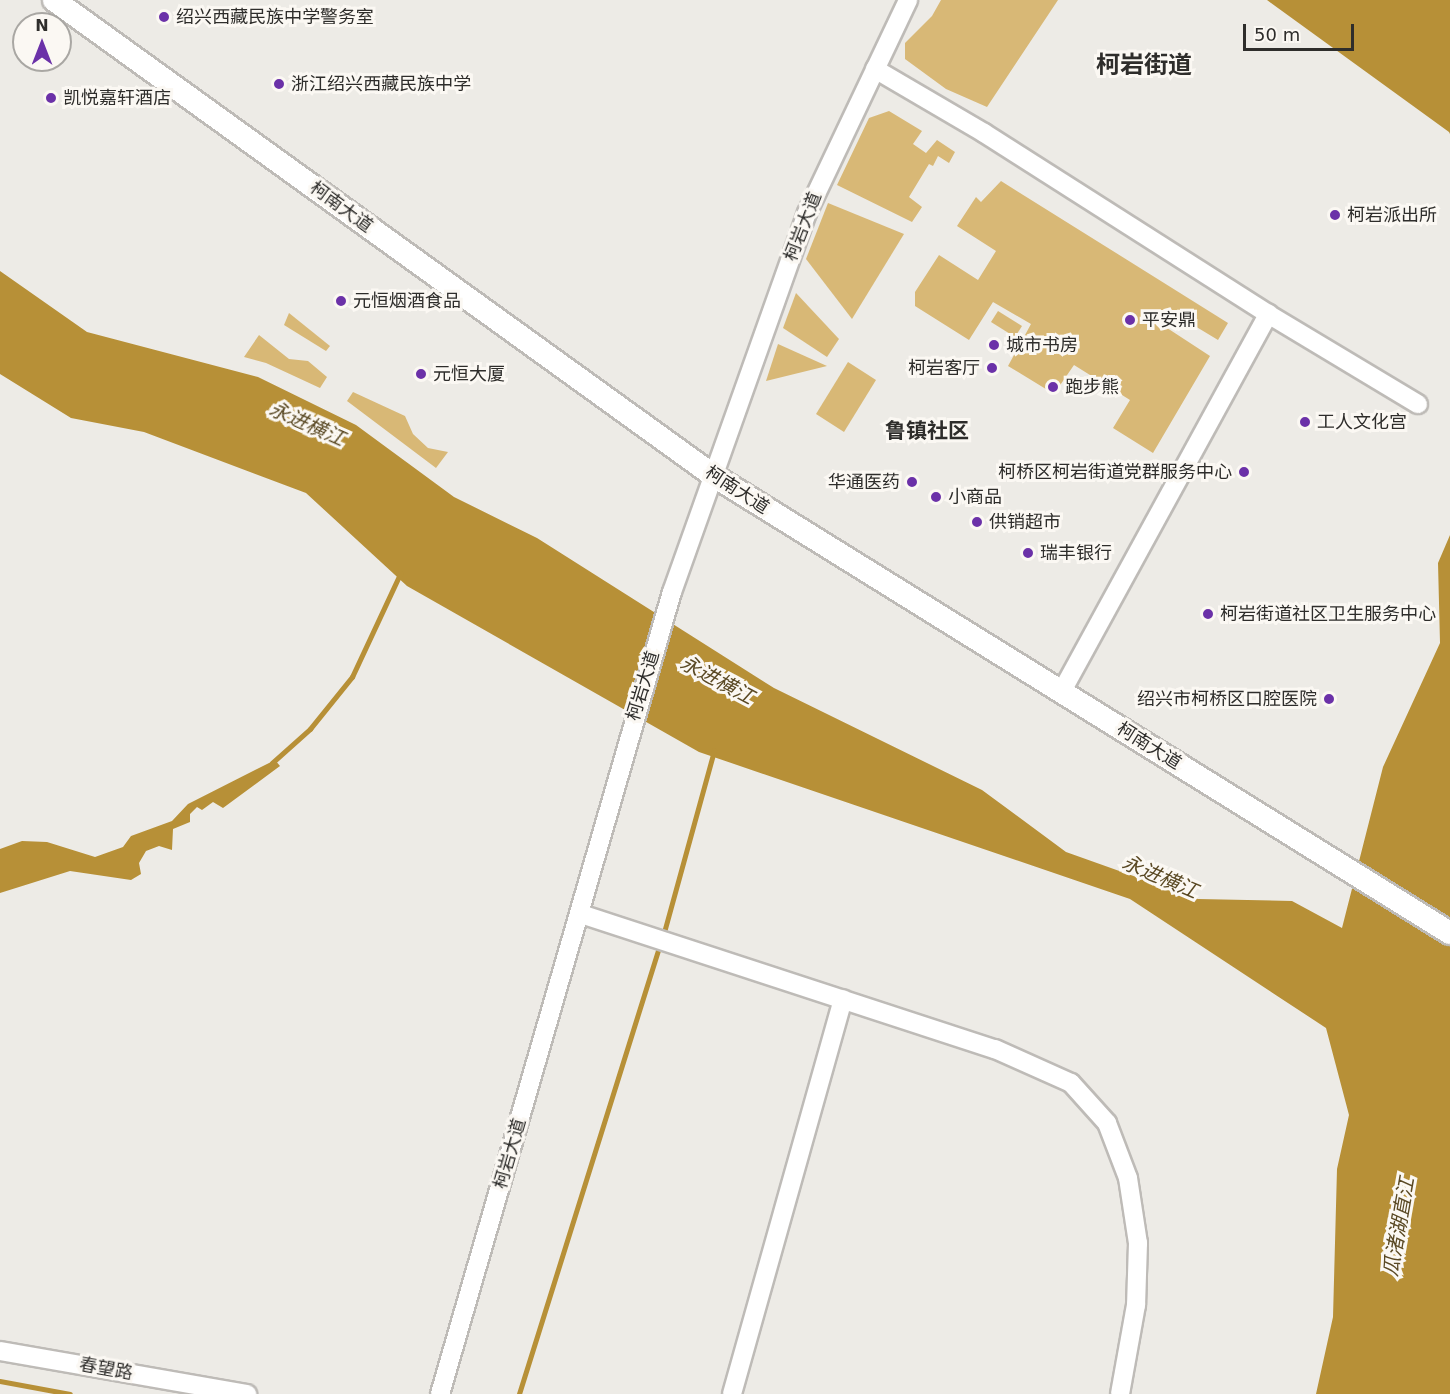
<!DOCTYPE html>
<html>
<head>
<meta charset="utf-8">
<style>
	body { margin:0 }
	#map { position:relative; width:1450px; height:1394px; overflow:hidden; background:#edebe6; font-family:"DejaVu Sans","Noto Sans SC",sans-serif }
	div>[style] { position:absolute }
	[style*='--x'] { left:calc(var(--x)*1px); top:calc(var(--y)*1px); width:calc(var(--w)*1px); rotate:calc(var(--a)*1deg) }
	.green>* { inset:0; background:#d8b876 }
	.water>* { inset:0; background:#b79037 }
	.stream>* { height:4.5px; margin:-2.25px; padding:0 2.25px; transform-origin:2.25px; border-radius:2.25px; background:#b79037 }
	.roads { filter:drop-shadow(2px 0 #bebbb7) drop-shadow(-2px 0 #bebbb7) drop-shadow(0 2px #bebbb7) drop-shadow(0 -2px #bebbb7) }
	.minor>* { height:18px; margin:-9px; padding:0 9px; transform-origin:9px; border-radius:9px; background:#fff }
	.major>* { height:22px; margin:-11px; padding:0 11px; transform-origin:11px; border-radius:11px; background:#fff }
	.dots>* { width:16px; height:16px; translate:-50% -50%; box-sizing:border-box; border:3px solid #fbf8f3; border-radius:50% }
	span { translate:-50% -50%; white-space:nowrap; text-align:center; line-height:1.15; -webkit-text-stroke:6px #fbf8f3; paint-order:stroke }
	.poi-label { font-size:18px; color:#2e2d2b }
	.left { translate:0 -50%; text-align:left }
	.right { translate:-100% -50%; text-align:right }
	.street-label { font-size:18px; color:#2e2d2b }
	.water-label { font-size:20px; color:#5a4924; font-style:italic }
	.quarter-label { font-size:21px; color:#2e2d2b; font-weight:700 }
	.district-label { font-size:24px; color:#2e2d2b; font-weight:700 }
	.north { position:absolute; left:12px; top:12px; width:60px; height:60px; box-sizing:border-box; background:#fbf8f3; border:2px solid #a9a7a3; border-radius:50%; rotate:0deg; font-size:16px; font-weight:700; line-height:24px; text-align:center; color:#2e2d2b }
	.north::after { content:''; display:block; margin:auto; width:21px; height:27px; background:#6b31a8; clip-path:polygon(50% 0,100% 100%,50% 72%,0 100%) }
	.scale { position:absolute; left:1243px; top:24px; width:111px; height:27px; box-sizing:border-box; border:3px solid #2e2d2b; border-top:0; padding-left:8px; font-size:18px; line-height:21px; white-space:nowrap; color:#2e2d2b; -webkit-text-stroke:4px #fbf8f3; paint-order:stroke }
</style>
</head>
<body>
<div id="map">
	<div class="green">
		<i style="clip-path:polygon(941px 0,1058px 0,987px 107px,946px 89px,905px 59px,905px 43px,932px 16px)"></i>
		<i style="clip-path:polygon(889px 111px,922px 131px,913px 144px,926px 153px,937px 140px,955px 152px,949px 163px,938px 156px,933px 166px,929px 164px,909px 197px,922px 207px,912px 222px,837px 185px,869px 118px)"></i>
		<i style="clip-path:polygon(1001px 181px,1228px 323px,1218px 340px,1170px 311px,1161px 324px,1210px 356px,1153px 453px,1113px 428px,1130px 400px,1074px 365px,1054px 394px,1008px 366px,1031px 324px,993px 302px,969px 340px,915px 306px,915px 292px,939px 255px,978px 280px,996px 251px,957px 226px,976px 197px,981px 202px)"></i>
		<i style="clip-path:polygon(828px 203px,904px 234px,852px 319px,806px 259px)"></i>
		<i style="clip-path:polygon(796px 293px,839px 339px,827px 357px,783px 328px)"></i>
		<i style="clip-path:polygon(998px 311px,1022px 326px,1015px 337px,991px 322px)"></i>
		<i style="clip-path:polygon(289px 313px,330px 346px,326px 351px,284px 325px)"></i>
		<i style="clip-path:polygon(259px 335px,289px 359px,308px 361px,327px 377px,320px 388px,266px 363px,244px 357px)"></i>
		<i style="clip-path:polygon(778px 344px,827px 366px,766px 381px)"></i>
		<i style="clip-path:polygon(848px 362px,876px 380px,844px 432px,816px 414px)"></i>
		<i style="clip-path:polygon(353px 392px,405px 416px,413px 434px,428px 448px,448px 452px,436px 468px,347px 401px)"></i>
	</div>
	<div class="water">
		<i style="clip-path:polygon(1267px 0,1450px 0,1450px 134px,1449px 132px)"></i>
		<i style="clip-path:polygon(0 271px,87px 332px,258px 377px,356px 425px,454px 497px,537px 538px,774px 688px,982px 790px,1066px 852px,1198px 899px,1292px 901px,1342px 928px,1383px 767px,1440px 643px,1438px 563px,1450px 535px,1450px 1394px,1316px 1394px,1333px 1317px,1337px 1169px,1349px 1115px,1326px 1028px,1130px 899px,699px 752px,407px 586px,306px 493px,144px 432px,71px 418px,0 374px)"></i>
		<i style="clip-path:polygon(275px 760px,280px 766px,223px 808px,213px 802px,202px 810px,197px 807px,190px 814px,190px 822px,173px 829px,172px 850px,159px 846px,146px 851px,139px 863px,141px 874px,131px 880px,70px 871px,0 893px,0 849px,22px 841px,47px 842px,95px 857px,123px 847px,131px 836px,172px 821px,188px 804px)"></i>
	</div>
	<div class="stream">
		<i style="--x:272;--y:763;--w:51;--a:-41.8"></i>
		<i style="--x:310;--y:729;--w:67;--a:-51.1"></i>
		<i style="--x:352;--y:677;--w:114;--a:-65"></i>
		<i style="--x:663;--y:936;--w:192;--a:-74.6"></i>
		<i style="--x:0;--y:1381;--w:71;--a:10.5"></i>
		<i style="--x:519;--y:1394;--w:472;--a:-72.6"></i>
	</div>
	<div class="roads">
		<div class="minor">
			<i style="--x:875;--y:69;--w:126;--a:30.4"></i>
			<i style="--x:984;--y:133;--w:337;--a:32.5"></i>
			<i style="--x:1268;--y:314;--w:175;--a:31"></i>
			<i style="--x:1062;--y:691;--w:430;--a:-61.3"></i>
			<i style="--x:581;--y:914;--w:435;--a:18.1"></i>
			<i style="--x:995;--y:1049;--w:83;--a:24.1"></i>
			<i style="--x:1071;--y:1083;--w:54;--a:48"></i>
			<i style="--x:1107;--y:1123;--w:59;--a:69.1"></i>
			<i style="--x:1128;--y:1178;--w:66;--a:81.3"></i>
			<i style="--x:1138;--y:1243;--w:62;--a:91.8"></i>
			<i style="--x:1136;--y:1305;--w:90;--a:100.2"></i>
			<i style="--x:0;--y:1351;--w:251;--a:9.9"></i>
			<i style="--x:440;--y:1394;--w:835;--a:-73.87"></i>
			<i style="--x:672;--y:592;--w:402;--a:-70.4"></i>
			<i style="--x:807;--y:213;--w:236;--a:-64.6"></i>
			<i style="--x:732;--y:1394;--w:410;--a:-74.3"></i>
		</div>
		<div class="major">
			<i style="--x:54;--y:0;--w:814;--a:35.8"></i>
			<i style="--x:714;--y:476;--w:866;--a:31.84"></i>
		</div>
	</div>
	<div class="dots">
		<i style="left:164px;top:17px;background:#6b31a8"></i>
		<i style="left:279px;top:84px;background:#6b31a8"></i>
		<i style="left:51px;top:98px;background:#6b31a8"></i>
		<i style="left:1335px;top:215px;background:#6b31a8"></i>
		<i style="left:341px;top:301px;background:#6b31a8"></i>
		<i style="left:1130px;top:320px;background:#6b31a8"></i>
		<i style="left:994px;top:345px;background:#6b31a8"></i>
		<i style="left:992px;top:368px;background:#6b31a8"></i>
		<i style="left:421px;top:374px;background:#6b31a8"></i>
		<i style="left:1053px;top:387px;background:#6b31a8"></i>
		<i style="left:1305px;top:422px;background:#6b31a8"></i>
		<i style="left:1244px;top:472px;background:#6b31a8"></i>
		<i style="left:912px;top:482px;background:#6b31a8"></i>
		<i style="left:936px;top:497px;background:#6b31a8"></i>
		<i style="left:977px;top:522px;background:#6b31a8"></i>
		<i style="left:1028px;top:553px;background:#6b31a8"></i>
		<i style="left:1208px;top:614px;background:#6b31a8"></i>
		<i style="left:1329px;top:699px;background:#6b31a8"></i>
	</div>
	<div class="poi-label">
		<span class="left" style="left:176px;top:17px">绍兴西藏民族中学警务室</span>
		<span class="left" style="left:291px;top:84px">浙江绍兴西藏民族中学</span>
		<span class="left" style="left:63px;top:98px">凯悦嘉轩酒店</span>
		<span class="left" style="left:1347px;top:215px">柯岩派出所</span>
		<span class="left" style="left:353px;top:301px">元恒烟酒食品</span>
		<span class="left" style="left:1142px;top:320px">平安鼎</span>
		<span class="left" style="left:1006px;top:345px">城市书房</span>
		<span class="right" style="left:980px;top:368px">柯岩客厅</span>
		<span class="left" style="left:433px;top:374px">元恒大厦</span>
		<span class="left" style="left:1065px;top:387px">跑步熊</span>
		<span class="left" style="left:1317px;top:422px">工人文化宫</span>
		<span class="right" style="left:1232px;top:472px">柯桥区柯岩街道党群服务中心</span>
		<span class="right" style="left:900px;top:482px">华通医药</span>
		<span class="left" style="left:948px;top:497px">小商品</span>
		<span class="left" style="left:989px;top:522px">供销超市</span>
		<span class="left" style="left:1040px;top:553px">瑞丰银行</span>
		<span class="left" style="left:1220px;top:614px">柯岩街道社区卫生服务中心</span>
		<span class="right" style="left:1317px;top:699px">绍兴市柯桥区口腔医院</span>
	</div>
	<div class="street-label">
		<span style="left:341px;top:207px;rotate:36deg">柯南大道</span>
		<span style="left:803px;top:227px;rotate:-69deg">柯岩大道</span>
		<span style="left:737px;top:490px;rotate:33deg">柯南大道</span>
		<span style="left:643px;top:686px;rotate:-73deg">柯岩大道</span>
		<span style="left:1149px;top:746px;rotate:32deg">柯南大道</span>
		<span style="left:510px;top:1154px;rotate:-74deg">柯岩大道</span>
		<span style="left:106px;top:1369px;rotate:10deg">春望路</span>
	</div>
	<div class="water-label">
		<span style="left:307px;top:424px;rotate:24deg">永进横江</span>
		<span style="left:717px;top:680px;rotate:28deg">永进横江</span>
		<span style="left:1160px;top:877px;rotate:23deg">永进横江</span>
		<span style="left:1399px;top:1227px;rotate:-80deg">瓜渚湖直江</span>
	</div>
	<div class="quarter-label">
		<span style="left:927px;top:431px">鲁镇社区</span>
	</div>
	<div class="district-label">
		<span style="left:1144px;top:66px">柯岩街道</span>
	</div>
	<div class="north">N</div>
	<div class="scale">50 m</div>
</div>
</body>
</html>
